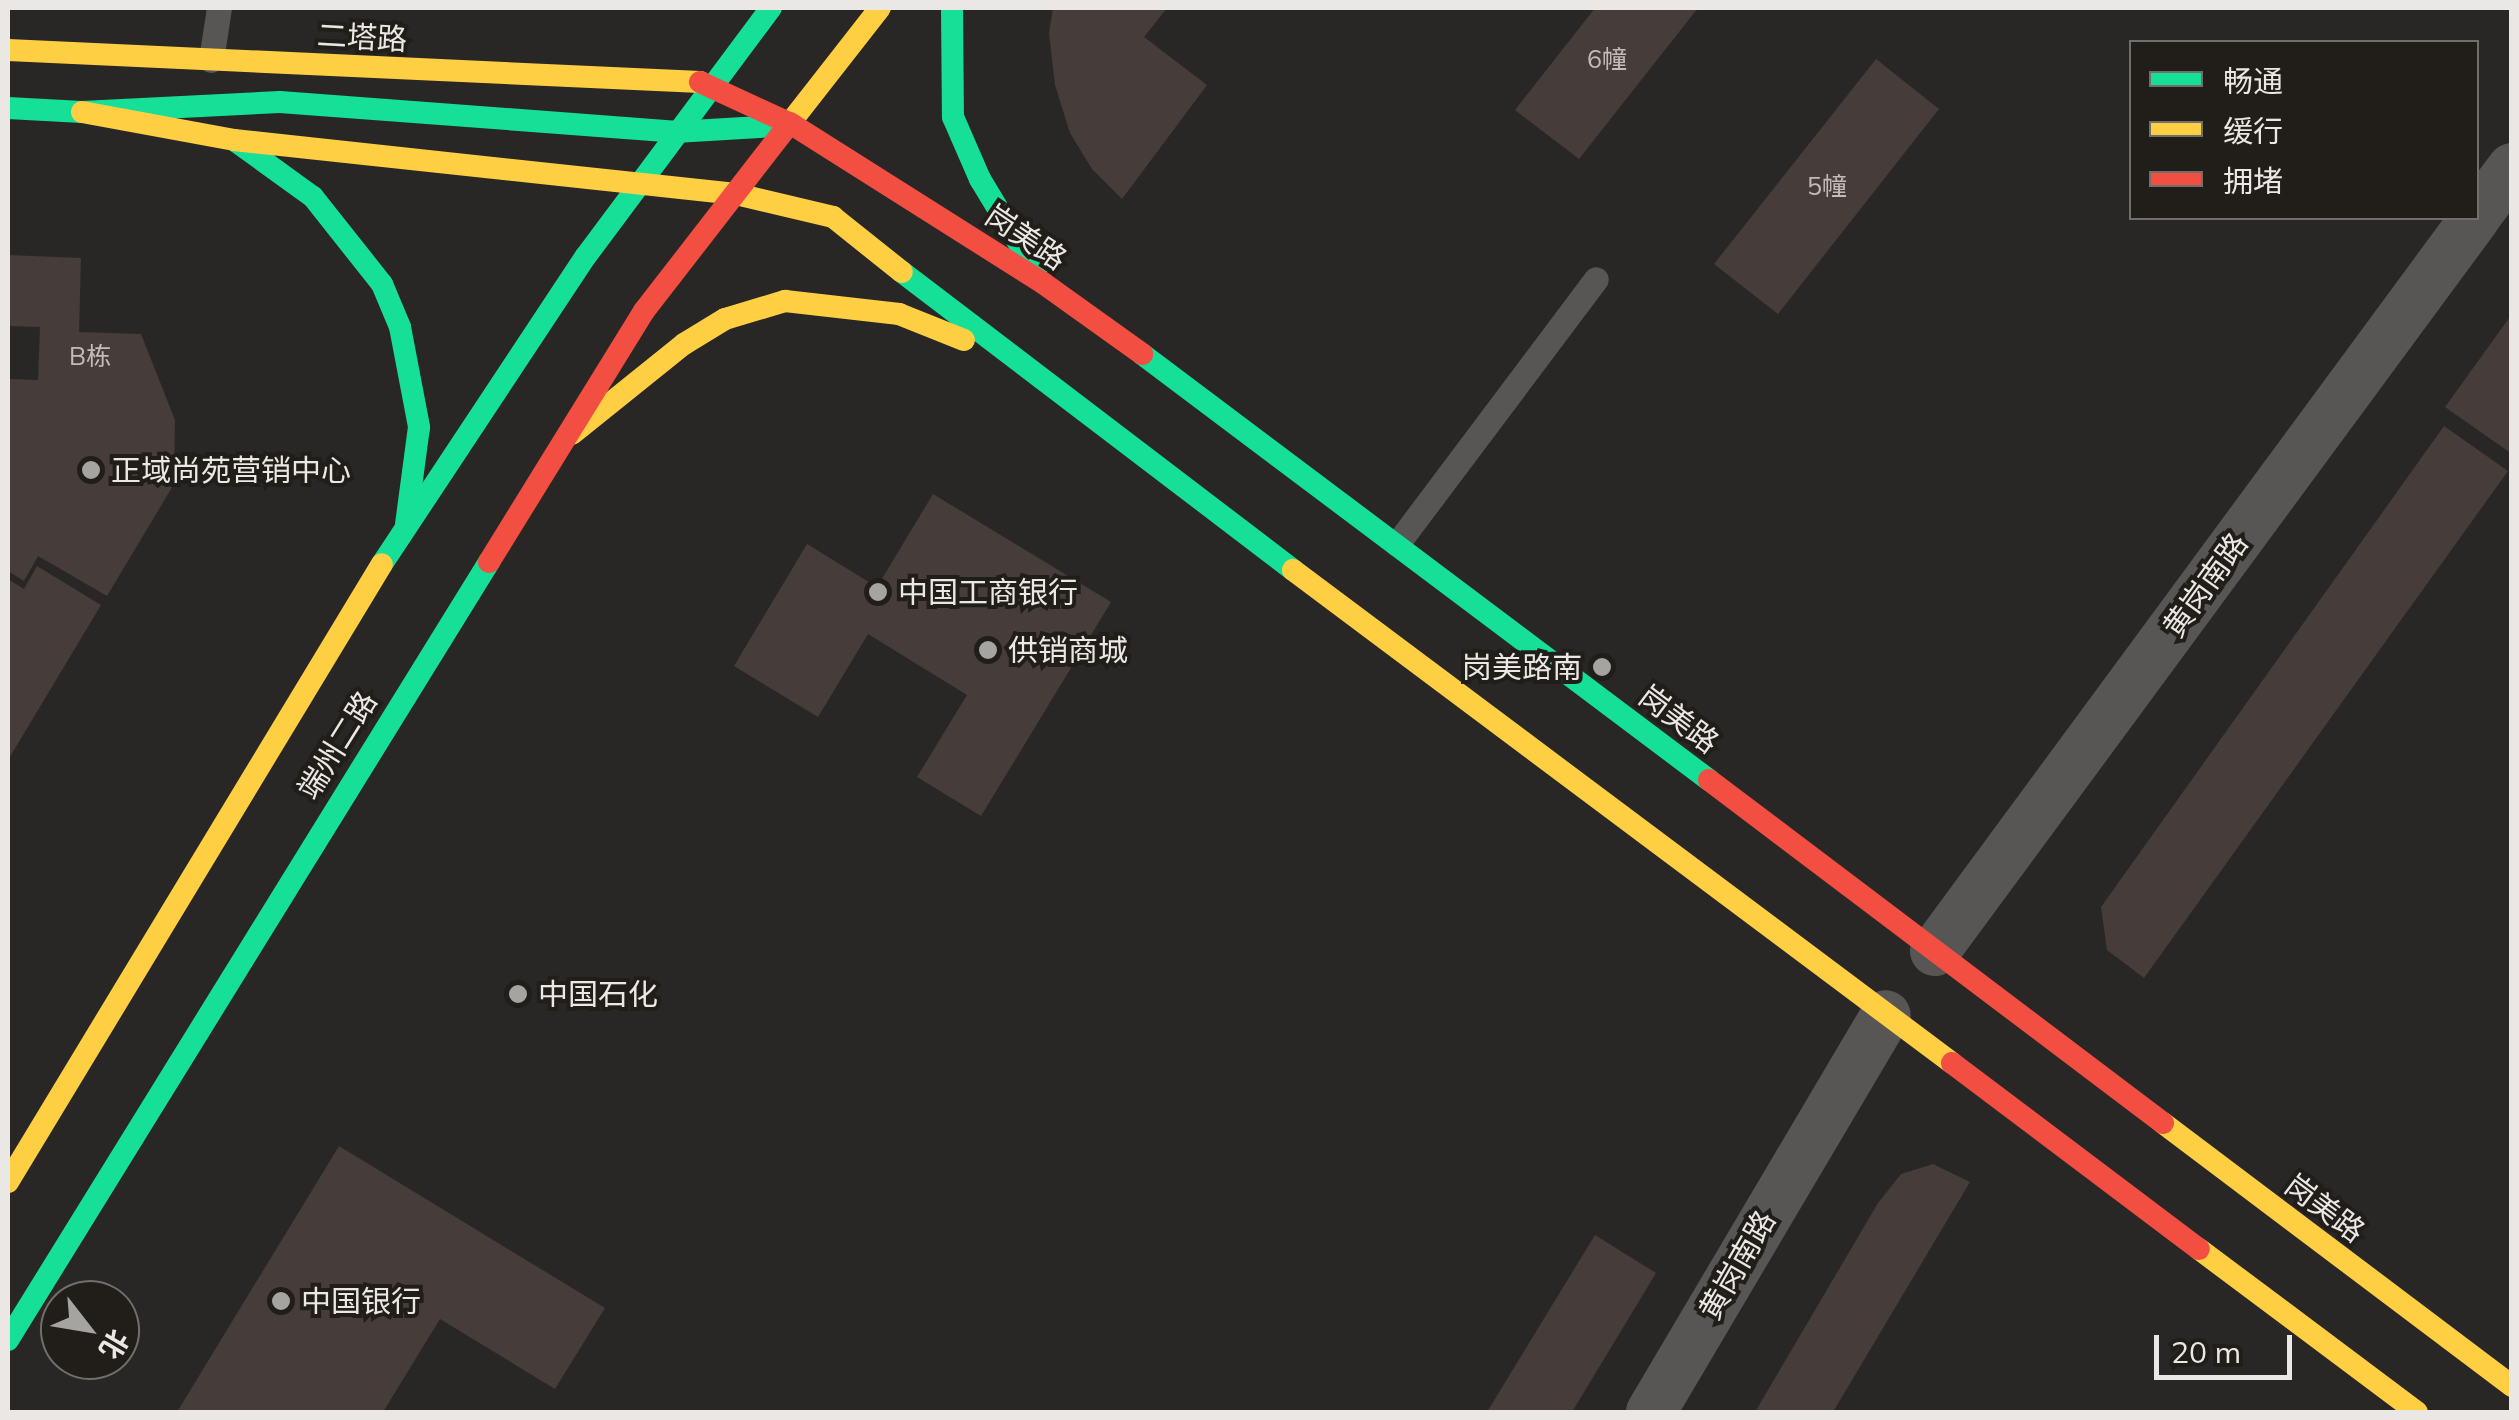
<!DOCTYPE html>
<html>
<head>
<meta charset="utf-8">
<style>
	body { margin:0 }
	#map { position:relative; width:2519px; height:1420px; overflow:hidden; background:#292725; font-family:Mulish,"Noto Sans SC",sans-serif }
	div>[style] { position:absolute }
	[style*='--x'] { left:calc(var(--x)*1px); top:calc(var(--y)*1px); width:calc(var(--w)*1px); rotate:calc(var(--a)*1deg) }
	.building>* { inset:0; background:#463c39 }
	.lane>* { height:25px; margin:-12.5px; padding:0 12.5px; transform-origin:12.5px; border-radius:12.5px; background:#585655 }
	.street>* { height:50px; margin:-25px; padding:0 25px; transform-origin:25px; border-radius:25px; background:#585655 }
	.fast>* { height:22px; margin:-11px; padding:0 11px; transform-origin:11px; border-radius:11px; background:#16e098 }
	.slow>* { height:22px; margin:-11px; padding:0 11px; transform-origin:11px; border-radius:11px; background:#ffcf43 }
	.jam>* { height:22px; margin:-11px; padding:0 11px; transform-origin:11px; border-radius:11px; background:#f24e42 }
	.dots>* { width:28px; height:28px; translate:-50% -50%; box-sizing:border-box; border:5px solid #211e1a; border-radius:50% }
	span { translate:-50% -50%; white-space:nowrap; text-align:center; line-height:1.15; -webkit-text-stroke:8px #211e1a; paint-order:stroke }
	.number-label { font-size:25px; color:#c1bcb9 }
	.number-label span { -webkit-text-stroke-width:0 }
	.street-label { font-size:30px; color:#eae7e4 }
	.poi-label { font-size:30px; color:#eae7e4 }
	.left { translate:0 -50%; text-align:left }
	.right { translate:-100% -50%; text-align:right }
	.frame { position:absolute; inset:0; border:10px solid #eae7e4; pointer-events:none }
	.legend { position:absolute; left:2129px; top:40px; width:350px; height:180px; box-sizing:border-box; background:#211e1a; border:2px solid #716e6b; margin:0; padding:12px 18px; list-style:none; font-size:30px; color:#eae7e4 }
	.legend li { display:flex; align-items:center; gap:20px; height:50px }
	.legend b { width:50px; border:2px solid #716e6b }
	.north { position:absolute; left:40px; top:1280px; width:100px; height:100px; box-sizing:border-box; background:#211e1a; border:2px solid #716e6b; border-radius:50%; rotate:121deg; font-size:28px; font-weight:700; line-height:40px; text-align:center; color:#eae7e4 }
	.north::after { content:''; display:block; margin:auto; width:35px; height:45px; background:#a6a4a1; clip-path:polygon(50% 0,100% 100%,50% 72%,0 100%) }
	.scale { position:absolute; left:2154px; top:1335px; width:138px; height:45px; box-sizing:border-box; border:5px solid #eae7e4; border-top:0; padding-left:12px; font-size:30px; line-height:35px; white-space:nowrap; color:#eae7e4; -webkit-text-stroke:8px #211e1a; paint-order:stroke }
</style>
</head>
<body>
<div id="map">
	<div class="building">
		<i style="clip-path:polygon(1053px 8px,1167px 8px,1144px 37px,1207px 85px,1122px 199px,1092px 169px,1070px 133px,1055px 85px,1049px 33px)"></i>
		<i style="clip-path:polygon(1595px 8px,1698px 8px,1579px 159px,1515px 110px)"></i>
		<i style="clip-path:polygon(1876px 59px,1939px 109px,1778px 314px,1714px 264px)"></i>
		<i style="clip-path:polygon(8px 255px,81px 258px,79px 332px,141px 334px,175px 420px,174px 484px,107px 596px,38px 556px,24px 581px,8px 571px,8px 379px,38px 380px,40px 327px,8px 326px)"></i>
		<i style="clip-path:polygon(2512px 314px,2512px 454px,2445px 407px)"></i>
		<i style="clip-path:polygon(2444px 426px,2508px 471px,2144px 978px,2107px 950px,2101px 907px)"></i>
		<i style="clip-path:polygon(933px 494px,1111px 602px,981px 816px,917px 777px,967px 695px,868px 634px,818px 717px,734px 666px,807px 544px,877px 587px)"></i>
		<i style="clip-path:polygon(37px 566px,101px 605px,8px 760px,8px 579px,24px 589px)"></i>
		<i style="clip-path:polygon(339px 1146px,605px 1308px,555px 1389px,440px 1319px,383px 1412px,177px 1412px)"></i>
		<i style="clip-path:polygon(1933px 1164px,1970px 1182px,1833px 1412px,1755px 1412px,1878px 1203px,1901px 1174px)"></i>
		<i style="clip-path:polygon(1595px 1235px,1656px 1273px,1572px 1412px,1487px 1412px)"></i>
	</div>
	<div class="lane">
		<i style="--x:211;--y:60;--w:53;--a:-81.3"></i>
		<i style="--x:1397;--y:544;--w:331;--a:-53.1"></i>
	</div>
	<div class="street">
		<i style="--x:2476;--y:216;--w:60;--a:-53.1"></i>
		<i style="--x:1935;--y:951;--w:910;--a:-53.62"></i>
		<i style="--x:1651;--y:1412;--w:461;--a:-59.4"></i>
	</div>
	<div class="fast">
		<i style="--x:952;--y:8;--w:109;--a:89.5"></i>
		<i style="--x:953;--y:117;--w:68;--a:66.5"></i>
		<i style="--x:980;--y:179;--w:109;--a:58.9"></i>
		<i style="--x:8;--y:108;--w:74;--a:3.1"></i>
		<i style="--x:82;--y:112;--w:198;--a:-2.9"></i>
		<i style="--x:280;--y:102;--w:396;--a:4.3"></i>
		<i style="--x:675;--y:132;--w:118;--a:-3.4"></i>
		<i style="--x:237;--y:142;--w:94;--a:35.9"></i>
		<i style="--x:313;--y:197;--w:111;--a:51.6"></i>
		<i style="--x:382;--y:284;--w:47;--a:67.3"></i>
		<i style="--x:400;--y:327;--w:102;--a:79.2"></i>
		<i style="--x:419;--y:427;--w:98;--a:97.6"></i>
		<i style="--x:902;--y:272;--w:492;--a:37.3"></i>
		<i style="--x:1142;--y:354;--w:709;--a:36.92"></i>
		<i style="--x:382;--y:564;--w:369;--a:-56.5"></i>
		<i style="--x:586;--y:256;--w:309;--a:-53.3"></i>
		<i style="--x:8;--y:1340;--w:915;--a:-58.27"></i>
	</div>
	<div class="slow">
		<i style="--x:8;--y:50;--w:693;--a:2.65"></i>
		<i style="--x:82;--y:112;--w:155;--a:10.4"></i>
		<i style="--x:234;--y:140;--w:505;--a:6.14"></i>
		<i style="--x:736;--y:194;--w:100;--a:13.3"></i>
		<i style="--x:833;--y:217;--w:88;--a:38.6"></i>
		<i style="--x:790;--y:123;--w:146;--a:-52"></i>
		<i style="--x:572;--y:434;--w:144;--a:-38.8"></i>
		<i style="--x:684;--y:344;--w:48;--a:-31.4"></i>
		<i style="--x:725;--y:319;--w:63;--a:-16.7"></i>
		<i style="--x:785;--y:301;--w:115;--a:6.5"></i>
		<i style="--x:899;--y:314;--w:70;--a:21.8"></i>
		<i style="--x:1293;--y:570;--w:823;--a:36.8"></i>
		<i style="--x:2163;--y:1123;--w:437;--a:37"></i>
		<i style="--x:8;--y:1182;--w:722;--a:-58.82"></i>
		<i style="--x:2199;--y:1249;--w:272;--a:36.8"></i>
	</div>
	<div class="jam">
		<i style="--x:700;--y:82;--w:102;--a:24.8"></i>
		<i style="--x:793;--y:125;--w:296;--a:32.3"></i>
		<i style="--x:1043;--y:283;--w:122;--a:35.6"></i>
		<i style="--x:489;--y:562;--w:295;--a:-58.3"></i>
		<i style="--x:644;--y:311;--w:238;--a:-52.2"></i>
		<i style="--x:1709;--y:780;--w:569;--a:37.07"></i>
		<i style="--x:1952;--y:1063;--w:309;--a:37"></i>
	</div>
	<div class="dots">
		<i style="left:91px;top:470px;background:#a6a4a1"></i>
		<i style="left:878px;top:592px;background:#a6a4a1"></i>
		<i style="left:988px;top:650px;background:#a6a4a1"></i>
		<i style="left:1602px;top:667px;background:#a6a4a1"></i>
		<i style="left:518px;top:994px;background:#a6a4a1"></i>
		<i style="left:281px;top:1301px;background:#a6a4a1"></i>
	</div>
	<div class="number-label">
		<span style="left:1607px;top:59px">6幢</span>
		<span style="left:1827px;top:186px">5幢</span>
		<span style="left:90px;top:356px">B栋</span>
	</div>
	<div class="street-label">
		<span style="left:362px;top:37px;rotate:3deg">二塔路</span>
		<span style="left:1026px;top:237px;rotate:34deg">岗美路</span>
		<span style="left:2205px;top:585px;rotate:-54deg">黄岗南路</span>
		<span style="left:1679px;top:719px;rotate:37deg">岗美路</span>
		<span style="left:337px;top:745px;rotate:-58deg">端州二路</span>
		<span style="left:2325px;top:1208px;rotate:37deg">岗美路</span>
		<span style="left:1737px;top:1265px;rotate:-60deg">黄岗南路</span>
	</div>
	<div class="poi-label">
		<span class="left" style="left:111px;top:470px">正域尚苑营销中心</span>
		<span class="left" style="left:898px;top:592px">中国工商银行</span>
		<span class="left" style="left:1008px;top:650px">供销商城</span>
		<span class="right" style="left:1582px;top:667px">岗美路南</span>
		<span class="left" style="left:538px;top:994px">中国石化</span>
		<span class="left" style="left:301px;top:1301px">中国银行</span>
	</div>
	<div class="frame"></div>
	<ul class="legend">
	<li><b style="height:12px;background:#16e098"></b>畅通</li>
	<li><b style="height:12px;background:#ffcf43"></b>缓行</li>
	<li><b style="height:12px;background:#f24e42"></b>拥堵</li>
	</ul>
	<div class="north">北</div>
	<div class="scale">20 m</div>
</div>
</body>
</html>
